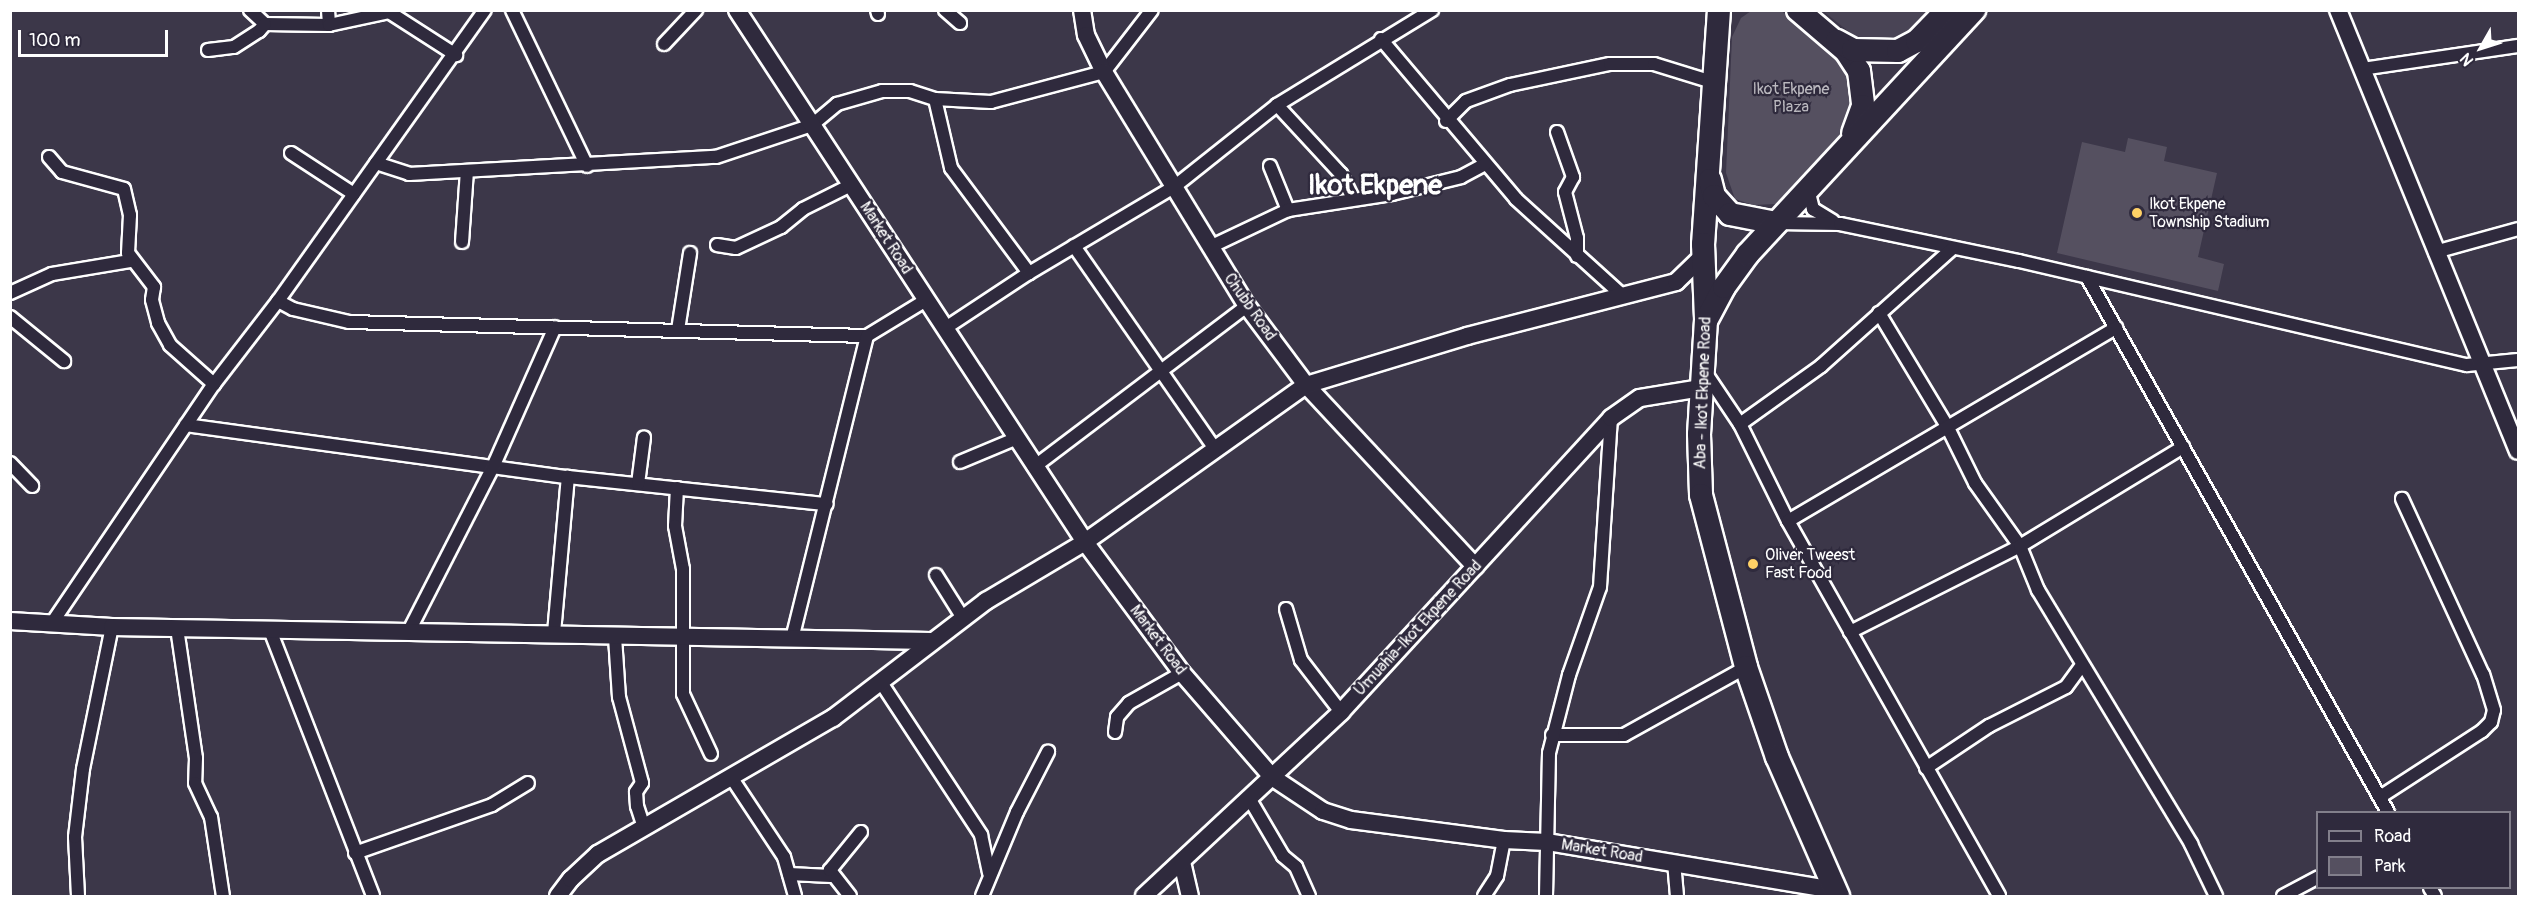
<!DOCTYPE html>
<html>
<head>
<meta charset="utf-8">
<style>
	body { margin:0 }
	#map { position:relative; width:2529px; height:907px; overflow:hidden; background:#3c3749; font-family:Pangolin,sans-serif }
	div>[style] { position:absolute }
	[style*='--x'] { left:calc(var(--x)*1px); top:calc(var(--y)*1px); width:calc(var(--w)*1px); rotate:calc(var(--a)*1deg) }
	.built>* { inset:0; background:#494455 }
	.green>* { inset:0; background:#555060 }
	.roads { filter:drop-shadow(2px 0 #fff) drop-shadow(-2px 0 #fff) drop-shadow(0 2px #fff) drop-shadow(0 -2px #fff) }
	.street>* { height:12px; margin:-6px; padding:0 6px; transform-origin:6px; border-radius:6px; background:#2f2a3d }
	.secondary>* { height:16px; margin:-8px; padding:0 8px; transform-origin:8px; border-radius:8px; background:#2f2a3d }
	.highway>* { height:22px; margin:-11px; padding:0 11px; transform-origin:11px; border-radius:11px; background:#2f2a3d }
	.dots>* { width:16px; height:16px; translate:-50% -50%; box-sizing:border-box; border:3px solid #2f2a3d; border-radius:50% }
	span { translate:-50% -50%; white-space:nowrap; text-align:center; line-height:1.15; -webkit-text-stroke:4.5px #2f2a3d; paint-order:stroke }
	.park-label { font-size:16px; color:#bbb9bf }
	.poi-label { font-size:16px; color:#fff }
	.left { translate:0 -50%; text-align:left }
	.street-label { font-size:16px; color:#fff }
	.town-label { font-size:28px; color:#fff; font-weight:700 }
	.frame { position:absolute; inset:0; border:12px solid #fff; pointer-events:none }
	.legend { position:absolute; left:2316px; top:811px; width:195px; height:78px; box-sizing:border-box; background:#2f2a3d; border:2px solid #827f8b; margin:0; padding:8px 10px; list-style:none; font-size:18px; color:#fff }
	.legend li { display:flex; align-items:center; gap:12px; height:30px }
	.legend b { width:30px; border:2px solid #827f8b }
	.north { position:absolute; left:2451px; top:18px; width:60px; height:60px; -webkit-text-stroke:4px #2f2a3d; paint-order:stroke; rotate:231deg; font-size:16px; font-weight:700; line-height:24px; text-align:center; color:#fff }
	.north::after { content:''; display:block; margin:auto; width:21px; height:27px; background:#fff; clip-path:polygon(50% 0,100% 100%,50% 72%,0 100%) }
	.scale { position:absolute; left:18px; top:30px; width:150px; height:27px; box-sizing:border-box; border:3px solid #fff; border-top:0; padding-left:8px; font-size:18px; line-height:21px; white-space:nowrap; color:#fff; -webkit-text-stroke:4px #2f2a3d; paint-order:stroke }
</style>
</head>
<body>
<div id="map">
	<div class="built">
		<i style="clip-path:polygon(1823px 11px,1938px 11px,1906px 39px,1873px 42px,1853px 35px)"></i>
	</div>
	<div class="green">
		<i style="clip-path:polygon(1751px 11px,1781px 11px,1806px 28px,1844px 61px,1853px 82px,1855px 101px,1841px 135px,1776px 204px,1753px 205px,1735px 199px,1726px 173px,1732px 37px,1741px 18px)"></i>
		<i style="clip-path:polygon(2128px 138px,2167px 147px,2164px 161px,2217px 173px,2198px 257px,2224px 264px,2218px 291px,2057px 253px,2082px 142px,2125px 152px)"></i>
	</div>
	<div class="roads">
		<div class="street">
			<i style="--x:250;--y:10;--w:21;--a:43"></i>
			<i style="--x:265;--y:24;--w:64;--a:0.9"></i>
			<i style="--x:328;--y:10;--w:15;--a:86"></i>
			<i style="--x:329;--y:25;--w:61;--a:-12.2"></i>
			<i style="--x:389;--y:12;--w:80;--a:32.7"></i>
			<i style="--x:512;--y:10;--w:173;--a:64.3"></i>
			<i style="--x:877;--y:10;--w:4;--a:76"></i>
			<i style="--x:945;--y:10;--w:20;--a:41"></i>
			<i style="--x:1381;--y:39;--w:209;--a:49.8"></i>
			<i style="--x:1516;--y:199;--w:143;--a:42.2"></i>
			<i style="--x:664;--y:44;--w:47;--a:-46.7"></i>
			<i style="--x:208;--y:50;--w:26;--a:-7"></i>
			<i style="--x:234;--y:47;--w:30;--a:-33"></i>
			<i style="--x:259;--y:31;--w:9;--a:-49"></i>
			<i style="--x:2362;--y:69;--w:158;--a:-8.4"></i>
			<i style="--x:935;--y:99;--w:71;--a:76.9"></i>
			<i style="--x:951;--y:168;--w:131;--a:53.4"></i>
			<i style="--x:1277;--y:105;--w:94;--a:47.2"></i>
			<i style="--x:1341;--y:174;--w:28;--a:64"></i>
			<i style="--x:1446;--y:121;--w:28;--a:-45"></i>
			<i style="--x:1466;--y:101;--w:47;--a:-20"></i>
			<i style="--x:1510;--y:85;--w:102;--a:-11.9"></i>
			<i style="--x:1610;--y:64;--w:44;--a:0"></i>
			<i style="--x:1654;--y:64;--w:61;--a:17.2"></i>
			<i style="--x:1557;--y:132;--w:48;--a:70.4"></i>
			<i style="--x:1573;--y:177;--w:17;--a:118"></i>
			<i style="--x:1565;--y:192;--w:48;--a:75.4"></i>
			<i style="--x:1577;--y:238;--w:18;--a:90"></i>
			<i style="--x:291;--y:153;--w:75;--a:33.1"></i>
			<i style="--x:49;--y:157;--w:20;--a:49"></i>
			<i style="--x:62;--y:172;--w:64;--a:15.3"></i>
			<i style="--x:124;--y:189;--w:27;--a:77"></i>
			<i style="--x:130;--y:215;--w:38;--a:93"></i>
			<i style="--x:128;--y:253;--w:43;--a:52.6"></i>
			<i style="--x:154;--y:287;--w:13;--a:99"></i>
			<i style="--x:152;--y:300;--w:24;--a:75"></i>
			<i style="--x:158;--y:323;--w:25;--a:61"></i>
			<i style="--x:170;--y:345;--w:59;--a:41.6"></i>
			<i style="--x:376;--y:163;--w:35;--a:18"></i>
			<i style="--x:409;--y:174;--w:307;--a:-3.2"></i>
			<i style="--x:716;--y:157;--w:101;--a:-18.4"></i>
			<i style="--x:812;--y:125;--w:33;--a:-40"></i>
			<i style="--x:837;--y:104;--w:47;--a:-16.1"></i>
			<i style="--x:882;--y:91;--w:28;--a:0"></i>
			<i style="--x:910;--y:91;--w:26;--a:18"></i>
			<i style="--x:935;--y:99;--w:56;--a:3.1"></i>
			<i style="--x:991;--y:102;--w:117;--a:-14.9"></i>
			<i style="--x:1104;--y:72;--w:78;--a:-52.3"></i>
			<i style="--x:1270;--y:166;--w:48;--a:67.8"></i>
			<i style="--x:1808;--y:189;--w:21;--a:76"></i>
			<i style="--x:1813;--y:209;--w:23;--a:31"></i>
			<i style="--x:1777;--y:223;--w:63;--a:0.9"></i>
			<i style="--x:1840;--y:224;--w:183;--a:11.7"></i>
			<i style="--x:2019;--y:261;--w:460;--a:13.1"></i>
			<i style="--x:2467;--y:365;--w:51;--a:-5.6"></i>
			<i style="--x:462;--y:242;--w:71;--a:-86"></i>
			<i style="--x:717;--y:245;--w:19;--a:9"></i>
			<i style="--x:736;--y:248;--w:50;--a:-25"></i>
			<i style="--x:781;--y:227;--w:28;--a:-39"></i>
			<i style="--x:803;--y:209;--w:54;--a:-26.6"></i>
			<i style="--x:1074;--y:246;--w:249;--a:55.2"></i>
			<i style="--x:1210;--y:247;--w:86;--a:-25.4"></i>
			<i style="--x:1288;--y:210;--w:105;--a:-8.7"></i>
			<i style="--x:1392;--y:194;--w:71;--a:-13.8"></i>
			<i style="--x:1461;--y:177;--w:27;--a:-28"></i>
			<i style="--x:2435;--y:252;--w:86;--a:-15.5"></i>
			<i style="--x:2087;--y:277;--w:614;--a:60.64"></i>
			<i style="--x:10;--y:293;--w:46;--a:-24.3"></i>
			<i style="--x:52;--y:274;--w:79;--a:-9.5"></i>
			<i style="--x:278;--y:301;--w:17;--a:28"></i>
			<i style="--x:293;--y:309;--w:57;--a:13.1"></i>
			<i style="--x:349;--y:322;--w:518;--a:1.55"></i>
			<i style="--x:867;--y:336;--w:69;--a:-31.4"></i>
			<i style="--x:1879;--y:313;--w:132;--a:59"></i>
			<i style="--x:1947;--y:426;--w:64;--a:63.8"></i>
			<i style="--x:1975;--y:483;--w:77;--a:54.5"></i>
			<i style="--x:2020;--y:546;--w:48;--a:67.8"></i>
			<i style="--x:2038;--y:590;--w:297;--a:58.9"></i>
			<i style="--x:2191;--y:844;--w:58;--a:64.3"></i>
			<i style="--x:10;--y:317;--w:70;--a:39.2"></i>
			<i style="--x:944;--y:329;--w:102;--a:-33.4"></i>
			<i style="--x:1029;--y:273;--w:169;--a:-30.7"></i>
			<i style="--x:1174;--y:187;--w:132;--a:-38.5"></i>
			<i style="--x:1277;--y:105;--w:182;--a:-31.5"></i>
			<i style="--x:678;--y:330;--w:78;--a:-81.1"></i>
			<i style="--x:1705;--y:372;--w:63;--a:56.1"></i>
			<i style="--x:1740;--y:424;--w:108;--a:63.7"></i>
			<i style="--x:1788;--y:521;--w:430;--a:60.6"></i>
			<i style="--x:1740;--y:424;--w:100;--a:-35.6"></i>
			<i style="--x:1821;--y:366;--w:177;--a:-41.8"></i>
			<i style="--x:186;--y:425;--w:386;--a:7.8"></i>
			<i style="--x:568;--y:477;--w:260;--a:6"></i>
			<i style="--x:960;--y:462;--w:60;--a:-22.7"></i>
			<i style="--x:10;--y:463;--w:32;--a:46"></i>
			<i style="--x:1034;--y:467;--w:267;--a:-37.1"></i>
			<i style="--x:638;--y:484;--w:47;--a:-82.7"></i>
			<i style="--x:677;--y:488;--w:38;--a:93"></i>
			<i style="--x:675;--y:526;--w:44;--a:79.5"></i>
			<i style="--x:683;--y:569;--w:125;--a:90"></i>
			<i style="--x:683;--y:694;--w:66;--a:65"></i>
			<i style="--x:1788;--y:521;--w:381;--a:-30.5"></i>
			<i style="--x:936;--y:575;--w:51;--a:57.9"></i>
			<i style="--x:1286;--y:609;--w:53;--a:73.6"></i>
			<i style="--x:1301;--y:660;--w:66;--a:52.4"></i>
			<i style="--x:52;--y:623;--w:289;--a:-55.9"></i>
			<i style="--x:214;--y:384;--w:105;--a:-52.4"></i>
			<i style="--x:278;--y:301;--w:357;--a:-54.6"></i>
			<i style="--x:177;--y:628;--w:131;--a:81.7"></i>
			<i style="--x:196;--y:758;--w:25;--a:92"></i>
			<i style="--x:195;--y:783;--w:38;--a:65"></i>
			<i style="--x:211;--y:817;--w:80;--a:81.4"></i>
			<i style="--x:270;--y:630;--w:285;--a:68.8"></i>
			<i style="--x:1850;--y:632;--w:191;--a:-26.8"></i>
			<i style="--x:2020;--y:546;--w:191;--a:-31.3"></i>
			<i style="--x:408;--y:633;--w:186;--a:-62.9"></i>
			<i style="--x:493;--y:467;--w:153;--a:-66.1"></i>
			<i style="--x:554;--y:633;--w:157;--a:-84.9"></i>
			<i style="--x:615;--y:637;--w:60;--a:86.2"></i>
			<i style="--x:619;--y:697;--w:89;--a:75"></i>
			<i style="--x:642;--y:783;--w:11;--a:124"></i>
			<i style="--x:636;--y:792;--w:14;--a:86"></i>
			<i style="--x:637;--y:806;--w:22;--a:72"></i>
			<i style="--x:792;--y:639;--w:312;--a:-76.1"></i>
			<i style="--x:882;--y:684;--w:181;--a:56.7"></i>
			<i style="--x:981;--y:835;--w:39;--a:78"></i>
			<i style="--x:1115;--y:732;--w:15;--a:-82"></i>
			<i style="--x:1117;--y:717;--w:18;--a:-49"></i>
			<i style="--x:1129;--y:703;--w:61;--a:-29.5"></i>
			<i style="--x:1552;--y:735;--w:72;--a:0"></i>
			<i style="--x:1624;--y:735;--w:140;--a:-29.1"></i>
			<i style="--x:1926;--y:768;--w:76;--a:-33.7"></i>
			<i style="--x:1989;--y:726;--w:86;--a:-26.9"></i>
			<i style="--x:2066;--y:687;--w:27;--a:-54"></i>
			<i style="--x:731;--y:777;--w:96;--a:56.5"></i>
			<i style="--x:784;--y:857;--w:41;--a:74.2"></i>
			<i style="--x:2380;--y:797;--w:121;--a:-32.9"></i>
			<i style="--x:2482;--y:731;--w:13;--a:-45"></i>
			<i style="--x:2491;--y:722;--w:12;--a:-76"></i>
			<i style="--x:2494;--y:710;--w:37;--a:-107"></i>
			<i style="--x:2483;--y:675;--w:194;--a:-114.7"></i>
			<i style="--x:1249;--y:798;--w:67;--a:59.6"></i>
			<i style="--x:1283;--y:856;--w:17;--a:40"></i>
			<i style="--x:1296;--y:867;--w:32;--a:66"></i>
			<i style="--x:355;--y:853;--w:145;--a:-19.3"></i>
			<i style="--x:492;--y:805;--w:42;--a:-31.4"></i>
			<i style="--x:1674;--y:862;--w:34;--a:85"></i>
			<i style="--x:789;--y:874;--w:42;--a:2.7"></i>
			<i style="--x:2430;--y:888;--w:9;--a:58"></i>
			<i style="--x:78;--y:896;--w:59;--a:-92.9"></i>
			<i style="--x:75;--y:837;--w:68;--a:-83.3"></i>
			<i style="--x:83;--y:769;--w:145;--a:-78.5"></i>
			<i style="--x:850;--y:896;--w:33;--a:-128"></i>
			<i style="--x:830;--y:870;--w:49;--a:-50.8"></i>
			<i style="--x:982;--y:896;--w:91;--a:-67.4"></i>
			<i style="--x:1017;--y:812;--w:68;--a:-62.7"></i>
			<i style="--x:1484;--y:896;--w:24;--a:-57"></i>
			<i style="--x:1497;--y:876;--w:37;--a:-79"></i>
			<i style="--x:1546;--y:896;--w:143;--a:-88.8"></i>
			<i style="--x:1549;--y:753;--w:81;--a:-75.6"></i>
			<i style="--x:1569;--y:675;--w:93;--a:-70.6"></i>
			<i style="--x:1600;--y:587;--w:169;--a:-86.3"></i>
			<i style="--x:2283;--y:896;--w:40;--a:-28"></i>
		</div>
		<div class="secondary">
			<i style="--x:737;--y:10;--w:636;--a:56.81"></i>
			<i style="--x:1085;--y:542;--w:163;--a:53.5"></i>
			<i style="--x:1182;--y:673;--w:138;--a:49.1"></i>
			<i style="--x:1272;--y:777;--w:61;--a:33.7"></i>
			<i style="--x:1323;--y:811;--w:29;--a:18"></i>
			<i style="--x:1351;--y:820;--w:154;--a:7.4"></i>
			<i style="--x:1504;--y:840;--w:43;--a:2.7"></i>
			<i style="--x:1547;--y:842;--w:292;--a:9.5"></i>
			<i style="--x:1082;--y:10;--w:25;--a:81"></i>
			<i style="--x:1086;--y:35;--w:41;--a:64.1"></i>
			<i style="--x:1104;--y:72;--w:274;--a:58.6"></i>
			<i style="--x:1247;--y:306;--w:99;--a:53.2"></i>
			<i style="--x:1306;--y:385;--w:248;--a:47"></i>
			<i style="--x:2338;--y:10;--w:476;--a:67.8"></i>
			<i style="--x:10;--y:621;--w:102;--a:3.4"></i>
			<i style="--x:112;--y:627;--w:819;--a:0.98"></i>
			<i style="--x:1182;--y:862;--w:35;--a:77"></i>
			<i style="--x:558;--y:896;--w:21;--a:-53"></i>
			<i style="--x:571;--y:879;--w:37;--a:-43"></i>
			<i style="--x:598;--y:854;--w:272;--a:-30.1"></i>
			<i style="--x:833;--y:718;--w:193;--a:-37.4"></i>
			<i style="--x:986;--y:601;--w:115;--a:-30.8"></i>
			<i style="--x:1085;--y:542;--w:271;--a:-35.4"></i>
			<i style="--x:1306;--y:385;--w:168;--a:-16.9"></i>
			<i style="--x:1467;--y:336;--w:216;--a:-14.5"></i>
			<i style="--x:1676;--y:282;--w:37;--a:-44"></i>
			<i style="--x:1144;--y:896;--w:270;--a:-43"></i>
			<i style="--x:1341;--y:712;--w:399;--a:-47.4"></i>
			<i style="--x:1611;--y:418;--w:35;--a:-35"></i>
			<i style="--x:1640;--y:398;--w:62;--a:-9.3"></i>
		</div>
		<div class="highway">
			<i style="--x:1719;--y:10;--w:235;--a:93.9"></i>
			<i style="--x:1703;--y:244;--w:76;--a:87.7"></i>
			<i style="--x:1706;--y:320;--w:114;--a:93.5"></i>
			<i style="--x:1699;--y:434;--w:61;--a:88.1"></i>
			<i style="--x:1701;--y:495;--w:178;--a:75.3"></i>
			<i style="--x:1746;--y:667;--w:95;--a:71"></i>
			<i style="--x:1777;--y:757;--w:152;--a:66.3"></i>
			<i style="--x:1798;--y:10;--w:63;--a:40.5"></i>
			<i style="--x:1846;--y:51;--w:24;--a:57"></i>
			<i style="--x:1859;--y:71;--w:35;--a:83"></i>
			<i style="--x:1863;--y:106;--w:29;--a:110"></i>
			<i style="--x:1837;--y:41;--w:18;--a:29"></i>
			<i style="--x:1853;--y:50;--w:45;--a:1.3"></i>
			<i style="--x:1898;--y:51;--w:21;--a:-28"></i>
			<i style="--x:1917;--y:41;--w:43;--a:-45.9"></i>
			<i style="--x:1710;--y:180;--w:16;--a:76"></i>
			<i style="--x:1714;--y:196;--w:24;--a:48"></i>
			<i style="--x:1730;--y:214;--w:47;--a:11.1"></i>
			<i style="--x:1707;--y:319;--w:36;--a:-62"></i>
			<i style="--x:1724;--y:287;--w:41;--a:-54"></i>
			<i style="--x:1748;--y:254;--w:333;--a:-47.2"></i>
		</div>
	</div>
	<div class="dots">
		<i style="left:2137px;top:213px;background:#ffd166"></i>
		<i style="left:1753px;top:564px;background:#ffd166"></i>
	</div>
	<div class="park-label">
		<span style="left:1791px;top:98px">Ikot Ekpene<br>Plaza</span>
	</div>
	<div class="poi-label">
		<span class="left" style="left:2149px;top:213px">Ikot Ekpene<br>Township Stadium</span>
		<span class="left" style="left:1765px;top:564px">Oliver Tweest<br>Fast Food</span>
	</div>
	<div class="street-label">
		<span style="left:886px;top:238px;rotate:57deg">Market Road</span>
		<span style="left:1250px;top:307px;rotate:55deg">Chubb Road</span>
		<span style="left:1703px;top:393px;rotate:-88deg">Aba - Ikot Ekpene Road</span>
		<span style="left:1418px;top:628px;rotate:-47deg">Umuahia-Ikot Ekpene Road</span>
		<span style="left:1158px;top:640px;rotate:53deg">Market Road</span>
		<span style="left:1602px;top:851px;rotate:9deg">Market Road</span>
	</div>
	<div class="town-label">
		<span style="left:1375px;top:186px">Ikot Ekpene</span>
	</div>
	<div class="frame"></div>
	<ul class="legend">
	<li><b style="height:8px;background:#2f2a3d"></b>Road</li>
	<li><b style="height:16px;background:#555060"></b>Park</li>
	</ul>
	<div class="north">N</div>
	<div class="scale">100 m</div>
</div>
</body>
</html>
